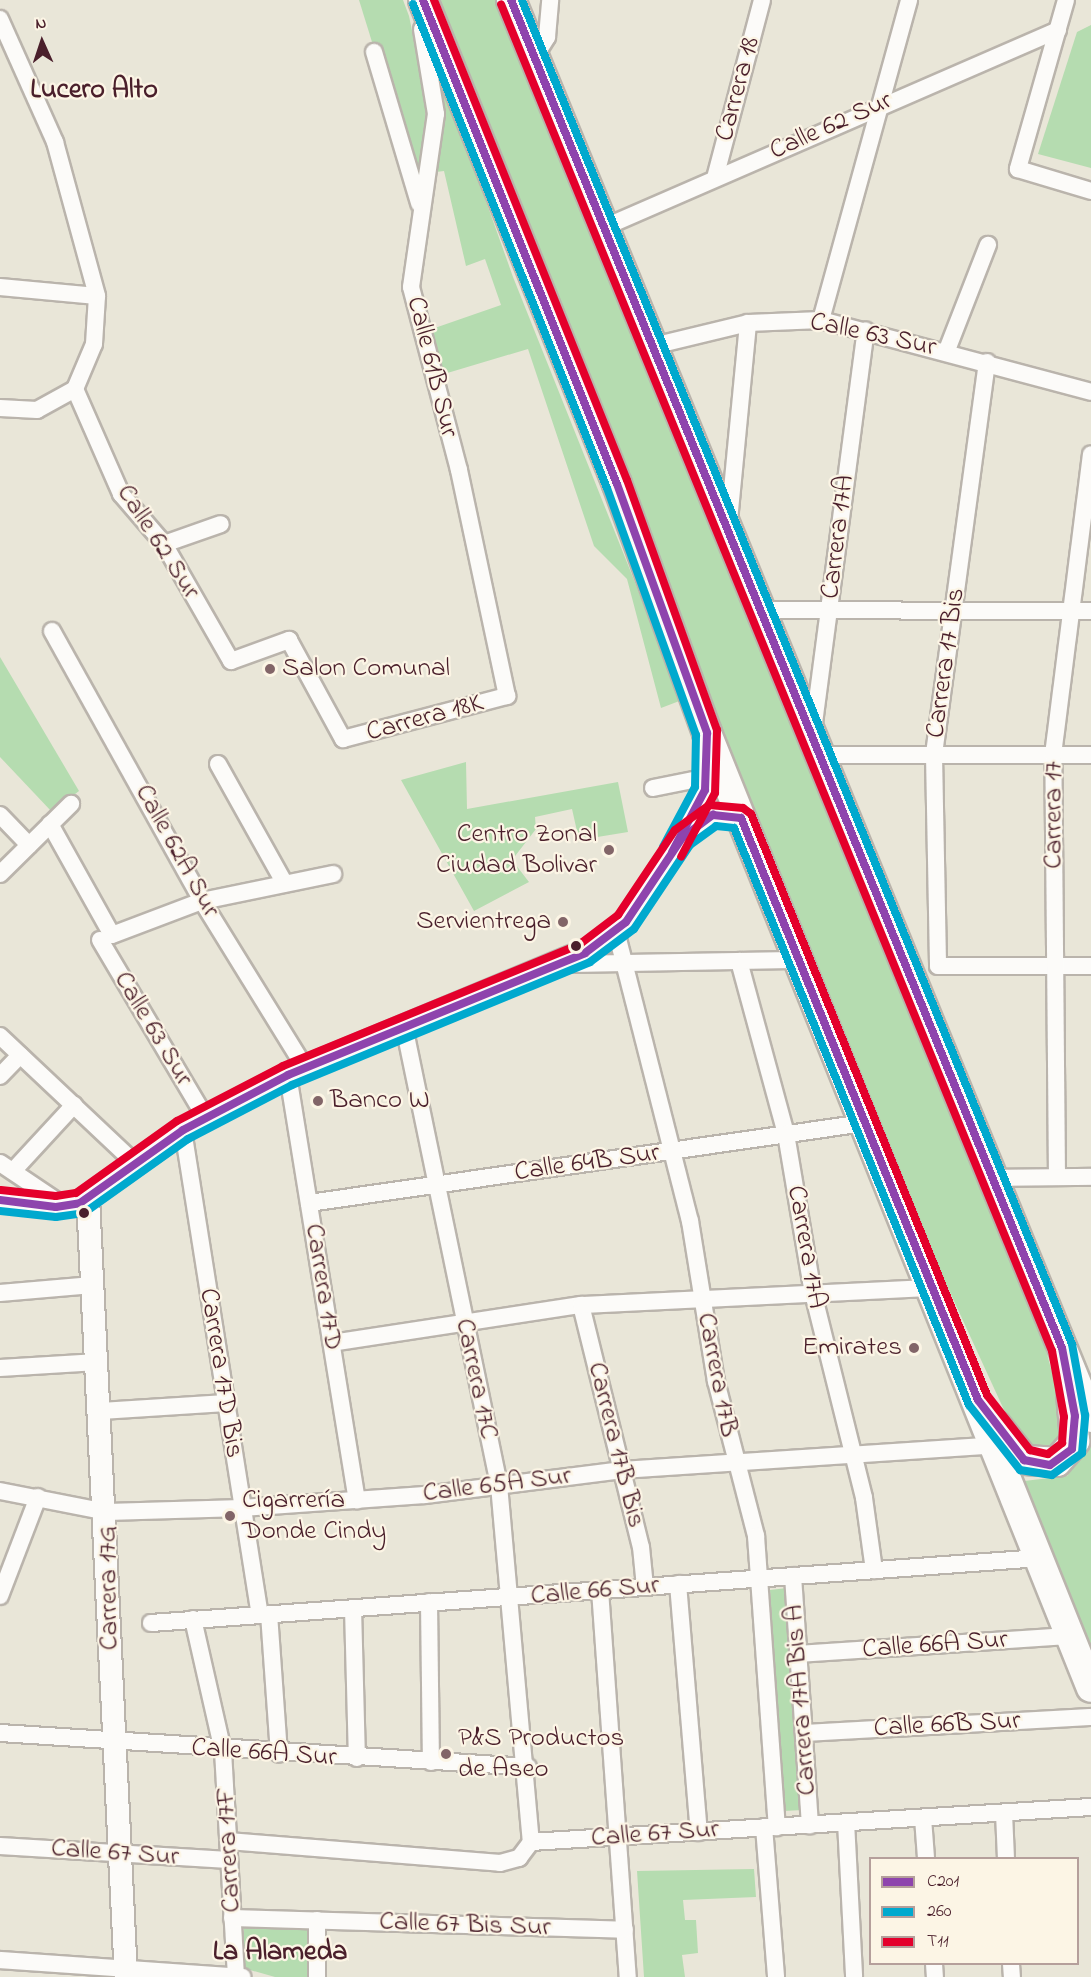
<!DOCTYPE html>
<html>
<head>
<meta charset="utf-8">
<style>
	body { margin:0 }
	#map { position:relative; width:1091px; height:1977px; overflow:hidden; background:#e9e6d8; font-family:"Indie Flower",sans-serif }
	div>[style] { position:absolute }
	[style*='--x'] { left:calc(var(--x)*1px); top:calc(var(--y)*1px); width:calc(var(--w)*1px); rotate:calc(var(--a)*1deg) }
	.green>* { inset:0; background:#b5dcb0 }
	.roads { filter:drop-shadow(2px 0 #bab4ac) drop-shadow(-2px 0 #bab4ac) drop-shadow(0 2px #bab4ac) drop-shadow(0 -2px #bab4ac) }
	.street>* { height:16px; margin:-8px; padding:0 8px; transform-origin:8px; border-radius:8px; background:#fcfbf9 }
	.secondary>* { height:22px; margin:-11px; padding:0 11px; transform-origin:11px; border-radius:11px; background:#fcfbf9 }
	.highway>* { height:28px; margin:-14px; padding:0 14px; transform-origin:14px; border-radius:14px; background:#fcfbf9 }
	.bus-1>* { height:8px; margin:-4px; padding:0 4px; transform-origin:4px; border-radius:4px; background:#8e44ad }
	.bus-2>* { height:8px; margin:-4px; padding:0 4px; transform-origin:4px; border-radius:4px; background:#00a9ce }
	.bus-3>* { height:8px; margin:-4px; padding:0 4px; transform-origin:4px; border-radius:4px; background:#e4002b }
	.dots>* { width:16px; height:16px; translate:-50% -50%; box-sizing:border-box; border:3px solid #fcf5e5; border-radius:50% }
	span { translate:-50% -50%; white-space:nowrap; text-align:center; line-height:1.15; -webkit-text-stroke:4.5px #fcf5e5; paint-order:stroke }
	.street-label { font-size:27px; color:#4a1f2b }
	.poi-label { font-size:27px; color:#4a1f2b }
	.left { translate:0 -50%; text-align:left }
	.right { translate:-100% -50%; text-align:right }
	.neighbourhood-label { font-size:28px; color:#4a1f2b; font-weight:700 }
	.legend { position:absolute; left:869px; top:1857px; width:210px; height:108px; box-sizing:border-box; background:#fcf5e5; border:2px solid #b59f9b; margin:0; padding:8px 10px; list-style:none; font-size:18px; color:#4a1f2b }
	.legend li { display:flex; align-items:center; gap:12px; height:30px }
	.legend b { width:30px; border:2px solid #b59f9b }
	.north { position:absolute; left:12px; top:12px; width:60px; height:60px; -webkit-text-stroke:4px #fcf5e5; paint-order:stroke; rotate:357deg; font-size:16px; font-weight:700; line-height:24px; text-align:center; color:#4a1f2b }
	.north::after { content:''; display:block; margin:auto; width:21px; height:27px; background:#4a1f2b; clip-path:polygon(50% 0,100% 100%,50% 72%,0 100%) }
</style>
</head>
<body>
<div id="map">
	<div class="green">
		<i style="clip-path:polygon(359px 0,403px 0,409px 16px,425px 93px,426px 137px,416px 184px)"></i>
		<i style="clip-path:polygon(435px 0,498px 0,1034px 1307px,1063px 1412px,1064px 1436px,1052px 1450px,1035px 1451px,1010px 1423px,904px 1192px)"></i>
		<i style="clip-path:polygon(1091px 25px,1091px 168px,1038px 154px,1077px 32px)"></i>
		<i style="clip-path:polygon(434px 55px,513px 277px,682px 700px,661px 708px,627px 579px,594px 546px,528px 349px,444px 374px,429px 330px,501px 305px,485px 259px,466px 266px,444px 171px,436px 172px,442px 114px)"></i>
		<i style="clip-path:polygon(0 657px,79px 791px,52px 812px,0 757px)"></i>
		<i style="clip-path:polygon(466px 762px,467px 809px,618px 782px,628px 832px,579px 840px,572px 809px,535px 817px,536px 829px,512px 860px,529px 882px,474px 911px,401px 780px)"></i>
		<i style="clip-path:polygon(1091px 1445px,1091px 1659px,1024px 1481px,1067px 1476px)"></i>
		<i style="clip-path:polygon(787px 1588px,802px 1810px,784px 1811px,770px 1590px)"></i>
		<i style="clip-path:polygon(754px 1869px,756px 1897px,683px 1900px,685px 1920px,696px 1920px,698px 1953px,682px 1955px,685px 1977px,644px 1977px,637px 1871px)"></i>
		<i style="clip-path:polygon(244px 1927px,311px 1929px,310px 1977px,275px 1977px,243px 1968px)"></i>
	</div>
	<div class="roads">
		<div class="street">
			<i style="--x:1066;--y:0;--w:176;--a:105.9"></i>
			<i style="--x:1018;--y:169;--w:76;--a:16.8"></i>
			<i style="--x:0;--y:19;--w:135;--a:65.9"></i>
			<i style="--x:55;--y:142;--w:160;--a:74.7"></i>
			<i style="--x:97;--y:296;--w:48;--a:93.6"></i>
			<i style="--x:94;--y:344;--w:49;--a:112.9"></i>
			<i style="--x:75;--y:389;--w:43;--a:151.1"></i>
			<i style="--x:37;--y:410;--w:37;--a:-177"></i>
			<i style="--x:374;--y:52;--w:158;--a:73.4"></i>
			<i style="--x:534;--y:58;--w:25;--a:-58"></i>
			<i style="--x:547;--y:37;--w:37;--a:-85"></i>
			<i style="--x:715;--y:178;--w:184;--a:-75.2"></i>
			<i style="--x:605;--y:227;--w:494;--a:-23.5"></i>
			<i style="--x:0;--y:287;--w:97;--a:5.3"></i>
			<i style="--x:821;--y:320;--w:332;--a:-74.6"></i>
			<i style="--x:653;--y:346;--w:98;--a:-13.6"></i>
			<i style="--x:748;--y:323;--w:73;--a:-2.4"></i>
			<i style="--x:821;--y:320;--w:279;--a:14.9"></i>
			<i style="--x:947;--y:350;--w:113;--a:-68.7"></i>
			<i style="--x:987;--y:362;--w:397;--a:97.7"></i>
			<i style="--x:934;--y:755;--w:211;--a:88.9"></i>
			<i style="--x:938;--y:966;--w:153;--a:0"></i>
			<i style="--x:75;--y:389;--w:115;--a:66.3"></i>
			<i style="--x:121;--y:494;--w:66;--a:49.3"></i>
			<i style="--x:164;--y:544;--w:135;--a:60.2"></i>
			<i style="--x:231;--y:661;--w:62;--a:-19.9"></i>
			<i style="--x:289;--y:640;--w:113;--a:61.4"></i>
			<i style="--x:343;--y:739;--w:170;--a:-14.7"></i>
			<i style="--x:507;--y:696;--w:231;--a:-102"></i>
			<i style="--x:459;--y:470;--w:189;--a:-104.7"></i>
			<i style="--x:411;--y:287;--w:175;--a:-81.8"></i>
			<i style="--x:436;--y:114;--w:86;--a:-99.4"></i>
			<i style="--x:729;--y:521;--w:199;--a:-84.5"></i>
			<i style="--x:164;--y:544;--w:60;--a:-19.3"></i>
			<i style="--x:756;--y:610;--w:335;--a:0.2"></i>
			<i style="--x:52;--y:631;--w:309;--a:60.9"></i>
			<i style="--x:202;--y:901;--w:196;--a:58.3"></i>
			<i style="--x:813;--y:731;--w:404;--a:-82.5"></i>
			<i style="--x:816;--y:755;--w:275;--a:0"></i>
			<i style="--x:218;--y:764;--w:137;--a:60.8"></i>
			<i style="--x:653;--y:788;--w:56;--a:-11.3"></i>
			<i style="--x:0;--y:815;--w:42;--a:46"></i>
			<i style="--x:50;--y:824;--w:127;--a:60.8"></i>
			<i style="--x:112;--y:935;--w:96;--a:-20.7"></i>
			<i style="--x:202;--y:901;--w:134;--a:-11.6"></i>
			<i style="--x:0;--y:874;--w:100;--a:-44.6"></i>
			<i style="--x:616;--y:931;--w:299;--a:75.7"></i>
			<i style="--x:690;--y:1221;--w:162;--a:80.8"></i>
			<i style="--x:716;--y:1381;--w:160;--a:75.5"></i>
			<i style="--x:756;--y:1536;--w:292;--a:85.9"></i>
			<i style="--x:100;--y:940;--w:206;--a:59.3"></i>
			<i style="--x:739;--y:961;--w:179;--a:74.8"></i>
			<i style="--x:786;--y:1134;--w:161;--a:80.4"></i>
			<i style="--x:813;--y:1293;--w:211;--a:76"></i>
			<i style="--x:864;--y:1498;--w:73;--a:82.1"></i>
			<i style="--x:565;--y:964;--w:233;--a:-1"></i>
			<i style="--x:404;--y:1026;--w:469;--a:78.3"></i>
			<i style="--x:499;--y:1485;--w:358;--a:84.9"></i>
			<i style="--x:0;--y:1036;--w:187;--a:43.3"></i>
			<i style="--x:288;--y:1075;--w:431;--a:80.8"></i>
			<i style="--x:0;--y:1076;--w:29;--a:-46"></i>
			<i style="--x:183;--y:1130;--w:491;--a:81"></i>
			<i style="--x:0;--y:1163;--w:77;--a:33.9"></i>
			<i style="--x:13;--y:1171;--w:90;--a:-47.3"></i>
			<i style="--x:1057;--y:1177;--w:422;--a:-90.5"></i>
			<i style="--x:1053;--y:755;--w:303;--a:-82.8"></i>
			<i style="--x:990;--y:1178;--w:101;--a:-0.6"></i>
			<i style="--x:309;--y:1203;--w:561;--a:-8.2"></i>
			<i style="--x:0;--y:1293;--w:93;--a:-4.9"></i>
			<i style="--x:581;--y:1305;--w:249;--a:76.1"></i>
			<i style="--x:641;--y:1547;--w:40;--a:84.3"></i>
			<i style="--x:332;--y:1343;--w:252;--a:-8.7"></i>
			<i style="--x:581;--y:1305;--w:350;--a:-2.8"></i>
			<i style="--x:0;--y:1368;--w:98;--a:-3.5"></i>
			<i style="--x:101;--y:1411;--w:125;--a:-3.7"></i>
			<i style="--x:0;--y:1491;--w:109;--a:11.1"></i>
			<i style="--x:107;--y:1512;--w:135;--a:-1.7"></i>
			<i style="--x:242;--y:1508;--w:183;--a:-4.1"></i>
			<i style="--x:425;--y:1495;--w:199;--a:-7.2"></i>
			<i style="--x:622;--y:1470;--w:374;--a:-3.8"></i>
			<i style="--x:793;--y:1576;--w:250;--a:86.1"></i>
			<i style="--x:678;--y:1584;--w:249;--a:85.2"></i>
			<i style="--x:600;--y:1590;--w:388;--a:85.9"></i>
			<i style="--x:0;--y:1596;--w:106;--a:-69"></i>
			<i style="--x:429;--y:1602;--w:160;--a:89.3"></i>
			<i style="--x:353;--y:1608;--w:150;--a:88.5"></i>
			<i style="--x:269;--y:1614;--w:140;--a:85.9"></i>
			<i style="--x:193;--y:1619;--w:135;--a:77.2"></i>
			<i style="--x:223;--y:1751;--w:224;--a:86.7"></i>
			<i style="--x:151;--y:1623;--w:891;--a:-4.18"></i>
			<i style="--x:798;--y:1654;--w:274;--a:-3.8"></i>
			<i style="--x:0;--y:1733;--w:529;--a:3.68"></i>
			<i style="--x:804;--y:1733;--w:287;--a:-3.2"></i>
			<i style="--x:1004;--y:1813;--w:45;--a:87.5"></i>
			<i style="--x:923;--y:1818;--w:40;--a:85.7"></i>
			<i style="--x:846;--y:1822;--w:155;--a:87"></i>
			<i style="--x:764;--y:1827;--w:150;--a:85.4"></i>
			<i style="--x:228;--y:1841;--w:273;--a:4.6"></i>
			<i style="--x:500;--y:1863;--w:20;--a:-15"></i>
			<i style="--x:519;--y:1858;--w:20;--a:-53"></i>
			<i style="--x:531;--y:1842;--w:561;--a:-3.58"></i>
			<i style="--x:0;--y:1846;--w:229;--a:3.5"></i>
			<i style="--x:232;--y:1918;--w:393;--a:1.7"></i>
			<i style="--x:0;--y:1960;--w:243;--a:4"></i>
			<i style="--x:934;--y:1964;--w:13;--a:86"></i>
			<i style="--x:1011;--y:1964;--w:13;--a:86"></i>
			<i style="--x:317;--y:1977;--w:57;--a:-90"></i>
		</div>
		<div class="secondary">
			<i style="--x:688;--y:833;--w:31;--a:-36"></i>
			<i style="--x:713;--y:815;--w:28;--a:6"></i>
			<i style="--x:88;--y:1198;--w:780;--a:87.21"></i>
			<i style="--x:0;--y:1200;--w:56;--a:7.1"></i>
			<i style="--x:56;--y:1207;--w:24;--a:-9"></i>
			<i style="--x:80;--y:1203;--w:126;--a:-35.3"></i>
			<i style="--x:183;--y:1130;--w:119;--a:-27.6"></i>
			<i style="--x:288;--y:1075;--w:334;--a:-22.6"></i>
			<i style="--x:596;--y:947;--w:39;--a:-40"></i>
			<i style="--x:626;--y:922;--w:101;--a:-56.3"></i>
			<i style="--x:682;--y:838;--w:53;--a:-64.4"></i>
			<i style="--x:705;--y:790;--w:45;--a:-86.2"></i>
		</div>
		<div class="highway">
			<i style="--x:423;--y:0;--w:521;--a:68.16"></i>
			<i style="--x:617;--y:484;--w:265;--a:70.1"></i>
			<i style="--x:707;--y:733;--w:1029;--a:68.1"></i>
			<i style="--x:511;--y:0;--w:1532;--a:67.75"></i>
			<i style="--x:997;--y:1426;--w:43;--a:51.5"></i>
			<i style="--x:1024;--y:1460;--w:33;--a:3"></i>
			<i style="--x:1057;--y:1462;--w:28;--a:-49"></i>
			<i style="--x:1075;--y:1441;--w:48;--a:-94.8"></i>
		</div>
	</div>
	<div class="bus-1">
		<i style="--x:423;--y:0;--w:521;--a:68.16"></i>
		<i style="--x:617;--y:484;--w:265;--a:70.1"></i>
		<i style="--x:707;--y:733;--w:57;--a:92"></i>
		<i style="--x:705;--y:790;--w:70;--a:118"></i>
		<i style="--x:0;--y:1200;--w:56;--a:7.1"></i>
		<i style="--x:56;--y:1207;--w:24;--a:-9"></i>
		<i style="--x:80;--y:1203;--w:126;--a:-35.3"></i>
		<i style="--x:183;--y:1130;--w:119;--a:-27.6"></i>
		<i style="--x:288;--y:1075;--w:321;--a:-22.3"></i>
		<i style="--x:585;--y:953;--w:51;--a:-37.1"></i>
		<i style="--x:626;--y:922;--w:101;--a:-56.3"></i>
		<i style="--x:682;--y:838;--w:39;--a:-37"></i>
		<i style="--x:713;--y:815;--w:28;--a:6"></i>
		<i style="--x:741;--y:818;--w:628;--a:67.84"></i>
		<i style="--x:978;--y:1400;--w:76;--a:52.5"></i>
		<i style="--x:1024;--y:1460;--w:26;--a:11"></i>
		<i style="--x:1050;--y:1465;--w:27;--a:-36"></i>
		<i style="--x:1072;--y:1449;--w:33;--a:-85"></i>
		<i style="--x:1075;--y:1416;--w:69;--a:-100.8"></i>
		<i style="--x:1062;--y:1348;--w:1456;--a:-112.23"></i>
	</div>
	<div class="bus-2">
		<i style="--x:413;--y:4;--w:521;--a:68.16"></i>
		<i style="--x:607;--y:488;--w:263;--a:70.2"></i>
		<i style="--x:696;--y:735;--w:52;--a:91.1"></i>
		<i style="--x:695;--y:787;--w:68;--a:118.1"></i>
		<i style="--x:0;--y:1211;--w:56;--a:6.1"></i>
		<i style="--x:56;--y:1217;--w:28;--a:-8"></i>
		<i style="--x:84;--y:1213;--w:128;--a:-35.4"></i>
		<i style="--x:188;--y:1139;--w:117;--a:-27.4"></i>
		<i style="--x:292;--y:1085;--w:322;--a:-22.4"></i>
		<i style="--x:590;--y:962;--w:55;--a:-36.9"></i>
		<i style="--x:634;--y:929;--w:101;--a:-56.3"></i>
		<i style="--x:690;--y:845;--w:32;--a:-36"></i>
		<i style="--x:716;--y:826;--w:18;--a:6"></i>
		<i style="--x:734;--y:828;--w:623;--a:67.84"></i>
		<i style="--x:969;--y:1405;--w:83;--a:51.9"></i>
		<i style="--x:1020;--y:1470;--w:32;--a:9"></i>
		<i style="--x:1052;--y:1475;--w:37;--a:-36"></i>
		<i style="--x:1082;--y:1453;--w:38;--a:-85"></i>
		<i style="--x:1085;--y:1415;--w:72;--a:-100.4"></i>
		<i style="--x:1072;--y:1344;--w:1452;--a:-112.26"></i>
	</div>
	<div class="bus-3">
		<i style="--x:434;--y:0;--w:517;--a:68.1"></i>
		<i style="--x:627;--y:480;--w:266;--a:70.2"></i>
		<i style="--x:717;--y:730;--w:63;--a:91.8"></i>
		<i style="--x:715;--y:793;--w:72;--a:118"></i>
		<i style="--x:1;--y:1190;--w:55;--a:6.2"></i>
		<i style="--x:56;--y:1196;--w:20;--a:-9"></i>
		<i style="--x:76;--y:1193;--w:124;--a:-35.5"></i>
		<i style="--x:177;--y:1121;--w:119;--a:-27.4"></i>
		<i style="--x:283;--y:1066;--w:321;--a:-22.3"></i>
		<i style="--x:580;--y:944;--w:48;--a:-37.3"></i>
		<i style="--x:618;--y:915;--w:102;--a:-56.2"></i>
		<i style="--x:675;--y:830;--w:42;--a:-36.3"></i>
		<i style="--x:709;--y:805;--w:34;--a:5"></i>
		<i style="--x:743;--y:808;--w:10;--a:37"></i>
		<i style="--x:751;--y:814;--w:627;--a:67.89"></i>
		<i style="--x:987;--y:1395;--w:70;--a:52"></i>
		<i style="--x:1030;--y:1450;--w:18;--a:13"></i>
		<i style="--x:1048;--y:1454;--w:18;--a:-38"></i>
		<i style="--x:1062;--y:1443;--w:26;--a:-86"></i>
		<i style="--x:1064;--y:1417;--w:67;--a:-100.3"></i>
		<i style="--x:1052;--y:1351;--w:1455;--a:-112.25"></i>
	</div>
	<div class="dots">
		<i style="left:270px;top:669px;background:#826568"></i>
		<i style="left:609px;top:850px;background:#826568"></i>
		<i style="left:563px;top:922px;background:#826568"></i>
		<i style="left:576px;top:946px;background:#4a1f2b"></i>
		<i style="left:318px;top:1101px;background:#826568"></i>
		<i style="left:84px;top:1213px;background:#4a1f2b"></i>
		<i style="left:914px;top:1348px;background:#826568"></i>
		<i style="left:230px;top:1516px;background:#826568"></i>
		<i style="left:446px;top:1754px;background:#826568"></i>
	</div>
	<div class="street-label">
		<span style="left:738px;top:89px;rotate:-75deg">Carrera 18</span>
		<span style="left:831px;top:126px;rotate:-24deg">Calle 62 Sur</span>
		<span style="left:873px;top:335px;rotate:12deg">Calle 63 Sur</span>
		<span style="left:432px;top:367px;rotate:76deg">Calle 61B Sur</span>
		<span style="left:838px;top:537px;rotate:-83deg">Carrera 17A</span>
		<span style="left:158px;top:542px;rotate:57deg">Calle 62 Sur</span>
		<span style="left:946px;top:663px;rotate:-82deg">Carrera 17 Bis</span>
		<span style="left:425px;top:718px;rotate:-15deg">Carrera 18K</span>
		<span style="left:1054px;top:815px;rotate:-90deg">Carrera 17</span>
		<span style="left:177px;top:851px;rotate:61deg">Calle 62A Sur</span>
		<span style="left:153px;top:1029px;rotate:59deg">Calle 63 Sur</span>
		<span style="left:587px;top:1163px;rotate:-8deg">Calle 64B Sur</span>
		<span style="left:806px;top:1247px;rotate:80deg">Carrera 17A</span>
		<span style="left:323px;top:1287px;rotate:81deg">Carrera 17D</span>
		<span style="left:221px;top:1373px;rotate:81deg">Carrera 17D Bis</span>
		<span style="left:717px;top:1375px;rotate:79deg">Carrera 17B</span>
		<span style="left:476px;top:1379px;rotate:78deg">Carrera 17C</span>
		<span style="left:616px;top:1445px;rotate:76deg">Carrera 17B Bis</span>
		<span style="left:497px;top:1485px;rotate:-7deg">Calle 65A Sur</span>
		<span style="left:109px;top:1588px;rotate:-91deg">Carrera 17G</span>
		<span style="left:595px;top:1591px;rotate:-5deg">Calle 66 Sur</span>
		<span style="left:935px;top:1645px;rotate:-4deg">Calle 66A Sur</span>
		<span style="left:801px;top:1700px;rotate:-94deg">Carrera 17A Bis A</span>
		<span style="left:947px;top:1725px;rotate:-3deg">Calle 66B Sur</span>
		<span style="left:264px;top:1753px;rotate:4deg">Calle 66A Sur</span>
		<span style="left:655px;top:1834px;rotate:-4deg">Calle 67 Sur</span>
		<span style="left:229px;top:1850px;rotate:-93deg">Carrera 17F</span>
		<span style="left:115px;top:1853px;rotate:4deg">Calle 67 Sur</span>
		<span style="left:465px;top:1925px;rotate:2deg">Calle 67 Bis Sur</span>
	</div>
	<div class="poi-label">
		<span class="left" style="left:282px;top:669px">Salon Comunal</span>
		<span class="right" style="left:597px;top:850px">Centro Zonal<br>Ciudad Bolivar</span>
		<span class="right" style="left:551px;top:922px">Servientrega</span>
		<span class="left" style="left:330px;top:1101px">Banco W</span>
		<span class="right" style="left:902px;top:1348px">Emirates</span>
		<span class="left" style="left:242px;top:1516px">Cigarrería<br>Donde Cindy</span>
		<span class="left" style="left:458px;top:1754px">P&amp;S Productos<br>de Aseo</span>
	</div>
	<div class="neighbourhood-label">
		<span style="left:94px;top:91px">Lucero Alto</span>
		<span style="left:280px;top:1953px">La Alameda</span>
	</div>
	<ul class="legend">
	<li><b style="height:8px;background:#8e44ad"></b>C201</li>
	<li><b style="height:8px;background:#00a9ce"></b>260</li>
	<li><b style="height:8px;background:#e4002b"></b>T11</li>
	</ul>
	<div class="north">N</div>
</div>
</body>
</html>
